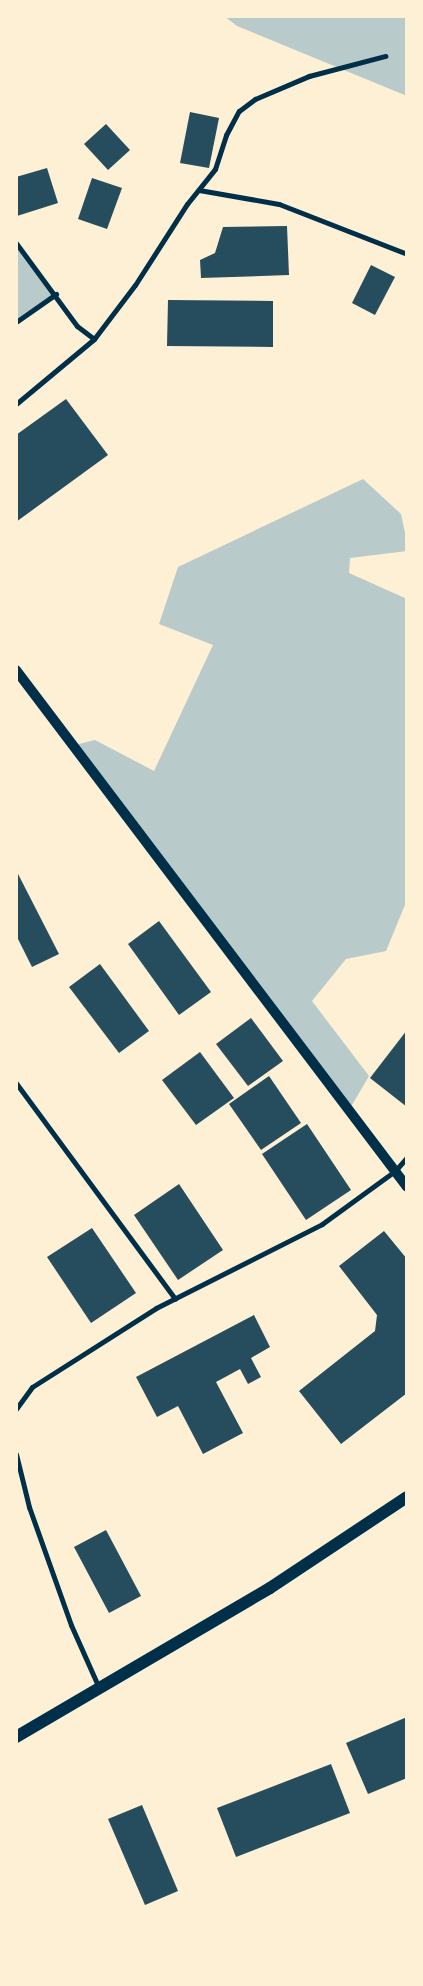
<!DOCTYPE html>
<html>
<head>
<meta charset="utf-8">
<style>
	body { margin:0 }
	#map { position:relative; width:423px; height:1986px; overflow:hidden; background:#fdf0d5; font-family:Ubuntu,sans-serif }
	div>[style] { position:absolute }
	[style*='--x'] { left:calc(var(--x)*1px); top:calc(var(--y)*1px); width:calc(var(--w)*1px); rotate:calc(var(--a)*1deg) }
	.green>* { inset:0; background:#b9caca }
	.building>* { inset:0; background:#264d5e }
	.minor>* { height:5px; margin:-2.5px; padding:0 2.5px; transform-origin:2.5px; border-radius:2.5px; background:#003049 }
	.secondary>* { height:10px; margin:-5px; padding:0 5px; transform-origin:5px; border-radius:5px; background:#003049 }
	.primary>* { height:12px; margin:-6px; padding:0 6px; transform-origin:6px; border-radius:6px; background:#003049 }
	span { translate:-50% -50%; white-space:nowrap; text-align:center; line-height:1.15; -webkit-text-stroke:5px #fdf0d5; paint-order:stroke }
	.frame { position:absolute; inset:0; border:18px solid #fdf0d5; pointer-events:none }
</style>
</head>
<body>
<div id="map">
	<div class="green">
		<i style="clip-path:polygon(224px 16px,407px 16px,407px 96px,237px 26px)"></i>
		<i style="clip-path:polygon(16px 243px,56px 294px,16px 322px)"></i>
		<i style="clip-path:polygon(363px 479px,401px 514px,407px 542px,407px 551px,350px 558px,349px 573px,407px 599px,407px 900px,386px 951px,346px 959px,312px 1001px,369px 1076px,349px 1110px,71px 746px,95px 740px,154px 771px,213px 645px,159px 624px,178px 567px)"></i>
	</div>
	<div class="building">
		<i style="clip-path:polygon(190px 112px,219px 118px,209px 168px,180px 163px)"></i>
		<i style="clip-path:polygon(106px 124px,130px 150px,108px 170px,84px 144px)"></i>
		<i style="clip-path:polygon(47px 168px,58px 203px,17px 216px,16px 177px)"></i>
		<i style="clip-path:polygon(92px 178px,122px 188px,107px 229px,78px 219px)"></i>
		<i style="clip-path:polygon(287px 226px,289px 275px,201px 278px,200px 260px,215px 253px,223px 227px)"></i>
		<i style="clip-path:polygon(371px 265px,395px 277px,375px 315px,352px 303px)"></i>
		<i style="clip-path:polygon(168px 300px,273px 301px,273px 347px,167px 346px)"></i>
		<i style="clip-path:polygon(66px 399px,108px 455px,16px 522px,16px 435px)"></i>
		<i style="clip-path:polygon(16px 870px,59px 954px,32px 967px,16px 935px)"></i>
		<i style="clip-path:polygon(159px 921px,211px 992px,179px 1015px,128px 944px)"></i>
		<i style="clip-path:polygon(100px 964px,149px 1031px,119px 1053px,69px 987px)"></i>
		<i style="clip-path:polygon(251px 1018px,283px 1061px,248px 1086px,216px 1044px)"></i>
		<i style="clip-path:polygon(407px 1030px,407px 1107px,370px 1078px)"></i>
		<i style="clip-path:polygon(200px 1052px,234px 1098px,196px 1125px,162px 1080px)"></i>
		<i style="clip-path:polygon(269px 1076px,301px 1123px,261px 1150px,229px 1104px)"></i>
		<i style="clip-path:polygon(307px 1124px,351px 1190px,306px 1220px,262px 1154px)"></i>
		<i style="clip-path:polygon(179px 1184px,223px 1250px,178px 1280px,134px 1215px)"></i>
		<i style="clip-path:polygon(92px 1228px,136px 1293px,91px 1323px,47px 1257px)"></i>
		<i style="clip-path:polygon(384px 1231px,407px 1259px,407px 1393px,341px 1444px,299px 1391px,375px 1331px,377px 1315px,339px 1266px)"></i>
		<i style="clip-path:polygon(254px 1315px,270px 1347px,251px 1358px,261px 1377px,248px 1384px,240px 1369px,216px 1382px,243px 1433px,203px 1454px,178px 1406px,157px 1417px,136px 1377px)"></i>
		<i style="clip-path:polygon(106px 1530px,141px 1596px,109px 1613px,74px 1547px)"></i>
		<i style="clip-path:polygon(407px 1717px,407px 1778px,368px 1794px,346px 1743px)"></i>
		<i style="clip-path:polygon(331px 1764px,350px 1813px,236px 1857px,217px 1808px)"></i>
		<i style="clip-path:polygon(142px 1805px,178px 1891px,145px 1905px,108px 1819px)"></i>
	</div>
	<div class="minor">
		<i style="--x:199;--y:190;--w:81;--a:9.9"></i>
		<i style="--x:279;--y:204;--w:137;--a:21.3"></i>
		<i style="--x:16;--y:243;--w:103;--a:53.7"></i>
		<i style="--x:77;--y:326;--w:21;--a:37"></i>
		<i style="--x:16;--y:322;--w:49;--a:-35"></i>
		<i style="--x:16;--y:404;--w:102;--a:-39.8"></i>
		<i style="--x:94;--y:339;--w:68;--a:-52.8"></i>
		<i style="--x:135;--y:285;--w:96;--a:-57.3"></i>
		<i style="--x:187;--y:204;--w:45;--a:-51.3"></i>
		<i style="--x:215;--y:169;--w:36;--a:-72"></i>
		<i style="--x:226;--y:135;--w:27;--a:-62"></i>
		<i style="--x:239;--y:111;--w:20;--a:-37"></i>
		<i style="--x:255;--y:99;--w:59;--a:-23.1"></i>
		<i style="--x:309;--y:76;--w:79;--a:-14.7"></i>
		<i style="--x:16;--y:1083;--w:268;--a:53.6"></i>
		<i style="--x:16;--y:1409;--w:27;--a:-54"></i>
		<i style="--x:32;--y:1387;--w:147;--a:-32.5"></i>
		<i style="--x:156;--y:1308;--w:186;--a:-26.8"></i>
		<i style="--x:322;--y:1224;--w:90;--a:-36"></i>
		<i style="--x:395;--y:1171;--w:18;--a:-49"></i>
		<i style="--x:16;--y:1454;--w:55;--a:76.2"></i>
		<i style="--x:29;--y:1507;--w:125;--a:70.4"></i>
		<i style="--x:71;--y:1625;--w:69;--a:66"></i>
	</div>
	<div class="secondary">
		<i style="--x:16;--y:670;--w:648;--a:52.9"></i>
	</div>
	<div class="primary">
		<i style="--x:16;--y:1737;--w:294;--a:-30.4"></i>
		<i style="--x:270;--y:1588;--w:164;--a:-33.6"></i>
	</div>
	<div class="frame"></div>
</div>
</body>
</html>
